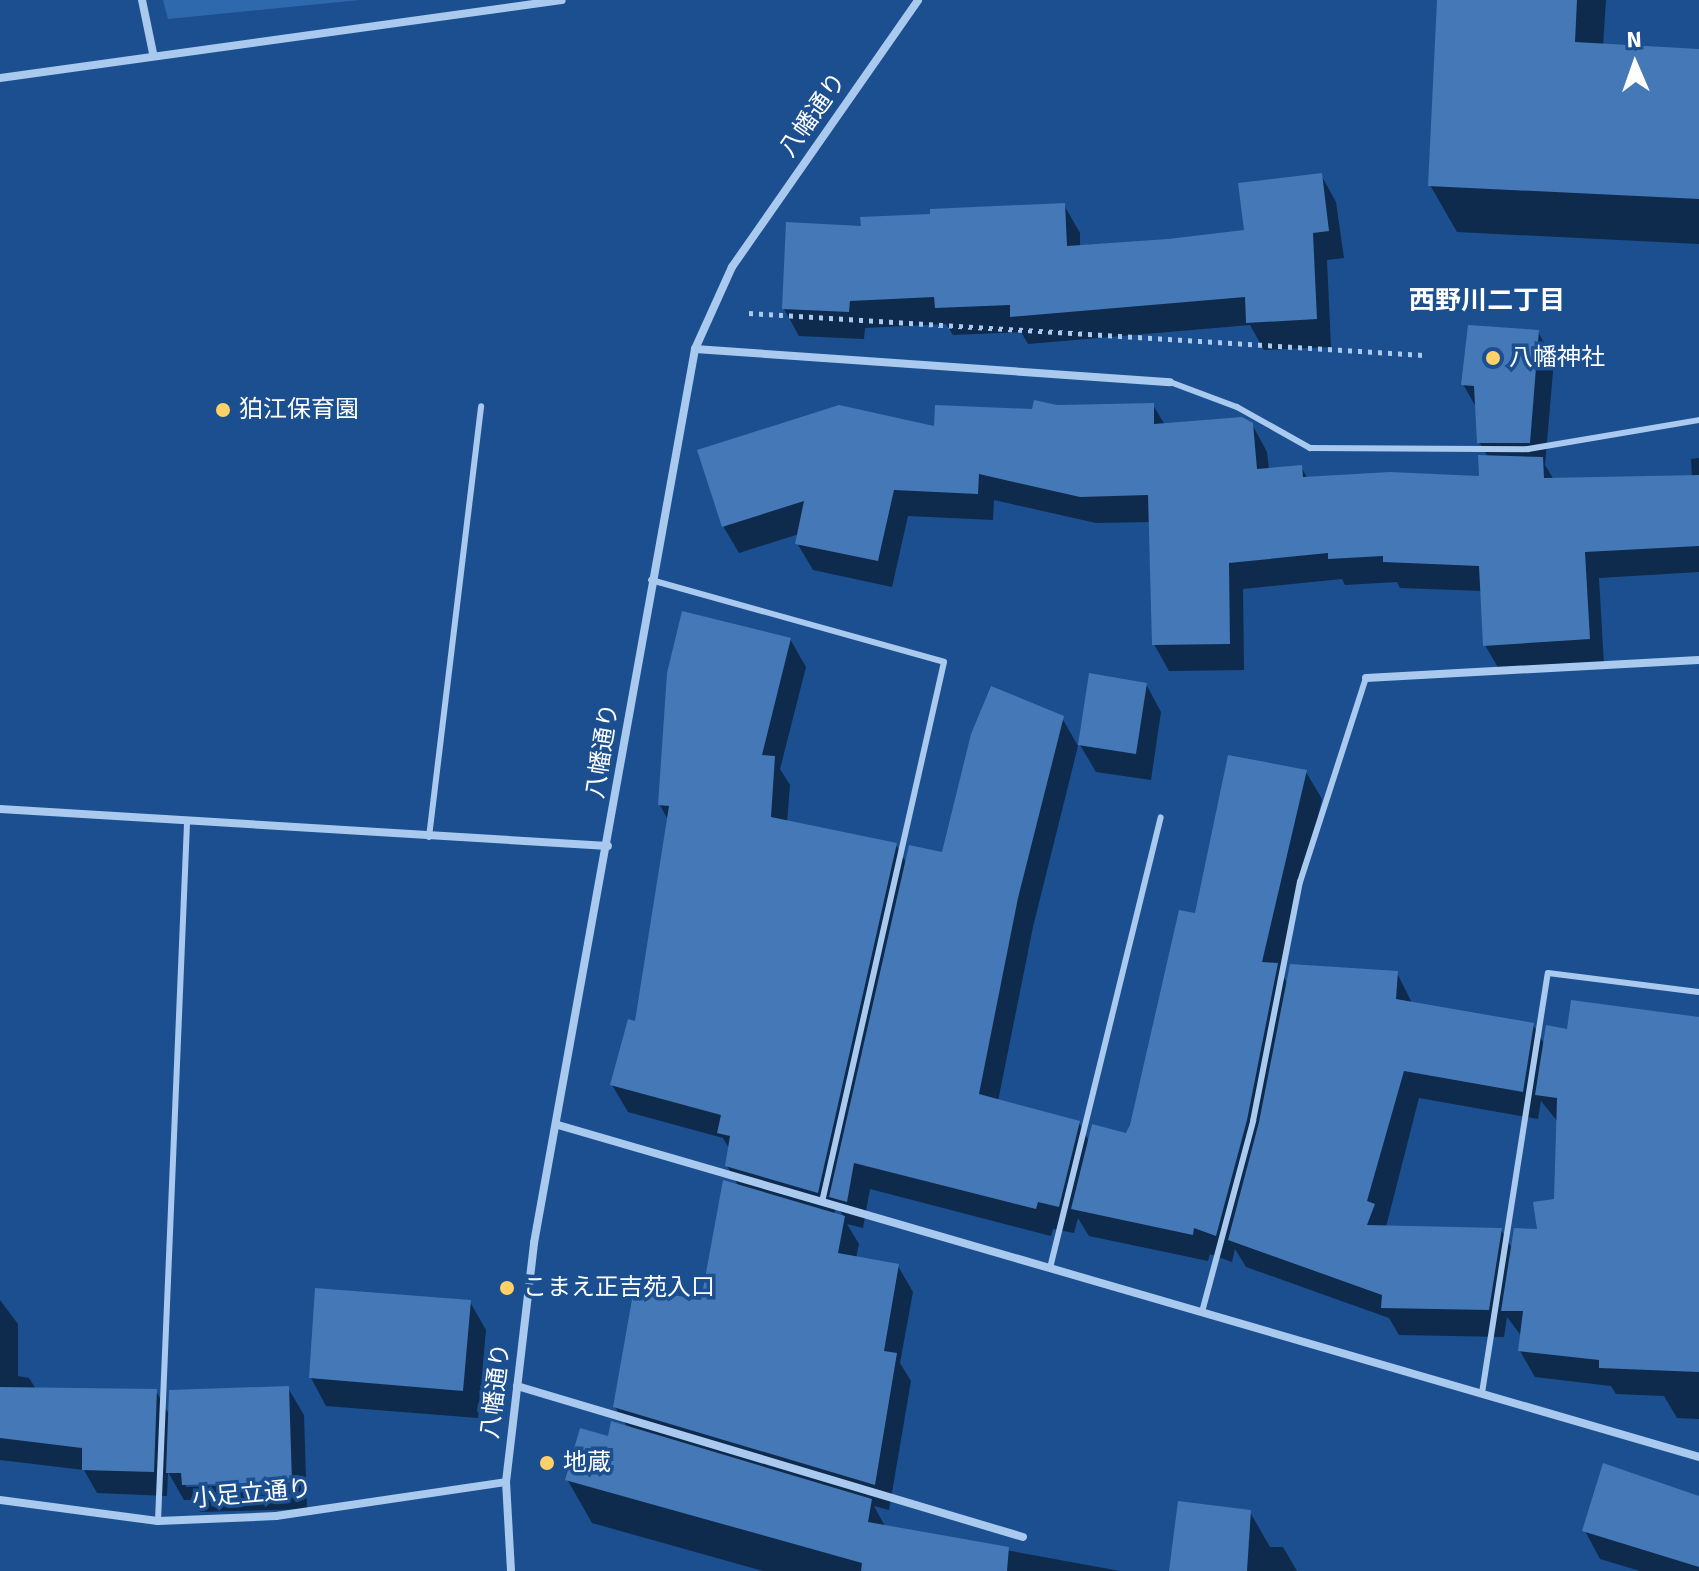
<!DOCTYPE html>
<html>
<head>
<meta charset="utf-8">
<style>
	body { margin:0 }
	#map { position:relative; width:1699px; height:1571px; overflow:hidden; background:#1b4f8f; font-family:Signika,"Noto Sans JP",sans-serif }
	div>[style] { position:absolute }
	[style*='--x'] { left:calc(var(--x)*1px); top:calc(var(--y)*1px); width:calc(var(--w)*1px); rotate:calc(var(--a)*1deg) }
	.green>* { inset:0; background:#2e69ad }
	.shadow>* { inset:0; background:#0007 }
	.building>* { inset:0; background:#4478b7 }
	.path>* { height:5px; margin-top:-2.5px; transform-origin:0; background:repeating-linear-gradient(90deg,#a9c9ee 0 4px,transparent 0 10px) }
	.lane>* { height:6px; margin:-3px; padding:0 3px; transform-origin:3px; border-radius:3px; background:#a9c9ee }
	.street>* { height:8px; margin:-4px; padding:0 4px; transform-origin:4px; border-radius:4px; background:#a9c9ee }
	.dots>* { width:22px; height:22px; translate:-50% -50%; box-sizing:border-box; border:4px solid #1b4f8f; border-radius:50% }
	span { translate:-50% -50%; white-space:nowrap; text-align:center; line-height:1.15; -webkit-text-stroke:7px #1b4f8f; paint-order:stroke }
	.street-label { font-size:24px; color:#fff }
	.poi-label { font-size:24px; color:#fff }
	.left { translate:0 -50%; text-align:left }
	.neighbourhood-label { font-size:26px; color:#fff; font-weight:700 }
	.north { position:absolute; left:1595px; top:24px; width:80px; height:80px; -webkit-text-stroke:6px #1b4f8f; paint-order:stroke; rotate:358deg; font-size:22px; font-weight:700; line-height:32px; text-align:center; color:#fff }
	.north::after { content:''; display:block; margin:auto; width:28px; height:36px; background:#fff; clip-path:polygon(50% 0,100% 100%,50% 72%,0 100%) }
</style>
</head>
<body>
<div id="map">
	<div class="green">
		<i style="clip-path:polygon(163px 0,360px 0,168px 19px)"></i>
	</div>
	<div class="shadow">
		<i style="clip-path:polygon(1439px 0,1606px 0,1603px 46px,1699px 51px,1699px 244px,1457px 232px,1430px 185px)"></i>
		<i style="clip-path:polygon(1321px 175px,1336px 202px,1344px 258px,1327px 260px,1331px 347px,1264px 350px,1250px 325px,1028px 344px,1021px 332px,953px 335px,946px 324px,865px 328px,864px 339px,799px 336px,784px 309px,863px 228px,1064px 205px,1080px 233px,1080px 247px,1168px 241px,1246px 232px)"></i>
		<i style="clip-path:polygon(1538px 332px,1554px 360px,1545px 465px,1554px 480px,1692px 477px,1691px 459px,1699px 458px,1699px 572px,1599px 578px,1604px 665px,1500px 671px,1485px 645px,1482px 591px,1400px 588px,1397px 582px,1345px 585px,1342px 579px,1243px 589px,1244px 670px,1169px 671px,1154px 644px,1151px 522px,1096px 523px,994px 500px,993px 520px,908px 516px,892px 587px,813px 570px,797px 543px,799px 534px,739px 553px,723px 526px,936px 428px,1057px 407px,1153px 405px,1165px 425px,1252px 424px,1267px 452px,1269px 470px,1301px 467px,1308px 479px,1481px 478px,1488px 457px,1479px 442px,1477px 409px,1463px 384px)"></i>
		<i style="clip-path:polygon(evenodd,790px 639px,806px 667px,780px 769px,790px 785px,787px 823px,896px 845px,907px 864px,944px 854px,1062px 718px,1078px 746px,1033px 927px,998px 1101px,1079px 1123px,1089px 1141px,1127px 1136px,1196px 916px,1306px 772px,1322px 799px,1281px 973px,1288px 984px,1397px 973px,1412px 1003px,1533px 1025px,1545px 1045px,1569px 1031px,1699px 1019px,1699px 1419px,1677px 1418px,1664px 1396px,1616px 1394px,1611px 1386px,1535px 1377px,1520px 1351px,1522px 1337px,1507px 1317px,1504px 1337px,1399px 1335px,1389px 1318px,1246px 1267px,1235px 1249px,1232px 1262px,1210px 1254px,1208px 1261px,1089px 1236px,1078px 1218px,1074px 1233px,1053px 1229px,1051px 1236px,870px 1189px,863px 1228px,847px 1224px,859px 1244px,856px 1258px,898px 1266px,913px 1292px,900px 1363px,911px 1381px,889px 1510px,874px 1506px,886px 1528px,1120px 1571px,763px 1571px,592px 1523px,567px 1479px,628px 1428px,615px 1407px,703px 1303px,739px 1187px,727px 1166px,730px 1150px,723px 1138px,628px 1112px,612px 1085px,637px 1024px,668px 820px,660px 805px,790px 639px,1419px 1098px,1538px 1119px,1541px 1101px,1558px 1122px,1556px 1201px,1539px 1231px,1513px 1250px,1501px 1230px,1386px 1227px,1419px 1098px,790px 639px,836px 1205px,844px 1217px,834px 1215px,836px 1205px)"></i>
		<i style="clip-path:polygon(1146px 684px,1161px 712px,1151px 780px,1096px 772px,1080px 745px)"></i>
		<i style="clip-path:polygon(evenodd,0 1300px,18px 1324px,18px 1376px,29px 1378px,36px 1389px,156px 1391px,170px 1416px,288px 1388px,304px 1415px,307px 1509px,200px 1512px,193px 1500px,184px 1500px,168px 1472px,167px 1496px,97px 1493px,84px 1470px,0 1460px,0 1300px,302px 1479px,302px 1483px,186px 1487px,186px 1483px,302px 1479px)"></i>
		<i style="clip-path:polygon(470px 1302px,486px 1330px,478px 1418px,326px 1406px,311px 1378px)"></i>
		<i style="clip-path:polygon(1699px 1498px,1699px 1571px,1640px 1571px,1600px 1559px,1585px 1531px)"></i>
		<i style="clip-path:polygon(1250px 1512px,1270px 1547px,1283px 1547px,1297px 1571px,1171px 1571px)"></i>
	</div>
	<div class="building">
		<i style="clip-path:polygon(1437px 0,1577px 0,1575px 42px,1699px 49px,1699px 199px,1428px 186px)"></i>
		<i style="clip-path:polygon(1322px 173px,1329px 231px,1313px 233px,1317px 319px,1246px 323px,1245px 297px,1010px 317px,1010px 305px,935px 308px,934px 297px,850px 301px,849px 312px,782px 309px,786px 222px,861px 226px,860px 217px,930px 214px,930px 209px,1065px 203px,1067px 246px,1168px 239px,1244px 230px,1238px 183px)"></i>
		<i style="clip-path:polygon(1468px 325px,1539px 330px,1530px 443px,1477px 443px,1474px 386px,1461px 385px)"></i>
		<i style="clip-path:polygon(1034px 400px,1057px 405px,1154px 403px,1154px 424px,1242px 417px,1253px 423px,1257px 469px,1302px 465px,1303px 477px,1390px 472px,1479px 476px,1478px 455px,1543px 457px,1544px 478px,1699px 475px,1699px 546px,1585px 552px,1590px 639px,1483px 646px,1479px 566px,1383px 562px,1383px 556px,1328px 559px,1328px 553px,1229px 563px,1230px 644px,1152px 645px,1148px 495px,1080px 497px,979px 474px,978px 494px,894px 490px,878px 561px,795px 544px,804px 501px,722px 527px,697px 450px,839px 405px,934px 426px,935px 405px,1032px 409px)"></i>
		<i style="clip-path:polygon(682px 611px,791px 638px,762px 755px,775px 756px,771px 817px,897px 843px,818px 1193px,725px 1166px,730px 1136px,717px 1133px,721px 1115px,610px 1085px,628px 1019px,635px 1021px,669px 806px,658px 805px,667px 673px)"></i>
		<i style="clip-path:polygon(1089px 673px,1147px 683px,1136px 754px,1078px 745px)"></i>
		<i style="clip-path:polygon(991px 686px,1064px 716px,1018px 898px,979px 1094px,1080px 1121px,1059px 1207px,1038px 1202px,1036px 1209px,854px 1163px,847px 1202px,829px 1197px,909px 845px,942px 852px,971px 734px)"></i>
		<i style="clip-path:polygon(1228px 755px,1307px 770px,1262px 962px,1278px 963px,1247px 1120px,1216px 1236px,1194px 1228px,1193px 1235px,1071px 1209px,1092px 1124px,1126px 1133px,1130px 1125px,1179px 910px,1195px 913px)"></i>
		<i style="clip-path:polygon(1290px 964px,1398px 971px,1396px 999px,1534px 1023px,1523px 1092px,1404px 1071px,1367px 1201px,1375px 1204px,1367px 1225px,1502px 1228px,1489px 1310px,1381px 1308px,1382px 1295px,1228px 1240px,1259px 1122px)"></i>
		<i style="clip-path:polygon(1571px 1000px,1699px 1017px,1699px 1372px,1599px 1368px,1599px 1360px,1518px 1351px,1523px 1311px,1501px 1311px,1514px 1228px,1537px 1229px,1533px 1202px,1554px 1199px,1557px 1098px,1535px 1095px,1546px 1025px,1567px 1029px)"></i>
		<i style="clip-path:polygon(723px 1180px,845px 1216px,838px 1253px,899px 1264px,884px 1351px,897px 1353px,875px 1485px,613px 1407px,634px 1288px,701px 1300px)"></i>
		<i style="clip-path:polygon(315px 1288px,471px 1300px,463px 1391px,309px 1378px)"></i>
		<i style="clip-path:polygon(289px 1386px,292px 1482px,182px 1485px,181px 1473px,166px 1473px,169px 1390px)"></i>
		<i style="clip-path:polygon(0 1387px,157px 1389px,154px 1472px,82px 1470px,82px 1448px,0 1438px)"></i>
		<i style="clip-path:polygon(611px 1421px,872px 1499px,868px 1522px,1009px 1547px,1007px 1571px,861px 1571px,862px 1563px,565px 1480px,580px 1428px,608px 1436px)"></i>
		<i style="clip-path:polygon(1603px 1463px,1699px 1496px,1699px 1567px,1582px 1531px)"></i>
		<i style="clip-path:polygon(1178px 1501px,1251px 1510px,1247px 1571px,1169px 1571px)"></i>
	</div>
	<div class="path">
		<i style="--x:749;--y:313;--w:676;--a:3.56"></i>
	</div>
	<div class="lane">
		<i style="--x:1170;--y:382;--w:72;--a:20.5"></i>
		<i style="--x:1237;--y:407;--w:84;--a:29.3"></i>
		<i style="--x:1310;--y:448;--w:218;--a:0.3"></i>
		<i style="--x:1528;--y:449;--w:173;--a:-9.6"></i>
		<i style="--x:651;--y:580;--w:304;--a:15.6"></i>
		<i style="--x:944;--y:662;--w:554;--a:102.73"></i>
		<i style="--x:429;--y:837;--w:434;--a:-83.1"></i>
		<i style="--x:1050;--y:1268;--w:464;--a:-76.2"></i>
		<i style="--x:1202;--y:1312;--w:198;--a:-75"></i>
		<i style="--x:1253;--y:1121;--w:244;--a:-78.9"></i>
		<i style="--x:1300;--y:882;--w:214;--a:-72.1"></i>
		<i style="--x:1482;--y:1393;--w:425;--a:-81.1"></i>
		<i style="--x:1548;--y:973;--w:152;--a:7.2"></i>
		<i style="--x:158;--y:1521;--w:700;--a:-87.62"></i>
	</div>
	<div class="street">
		<i style="--x:142;--y:0;--w:54;--a:78.3"></i>
		<i style="--x:0;--y:78;--w:567;--a:-7.9"></i>
		<i style="--x:695;--y:349;--w:476;--a:4"></i>
		<i style="--x:1366;--y:678;--w:333;--a:-3.1"></i>
		<i style="--x:0;--y:809;--w:609;--a:3.48"></i>
		<i style="--x:558;--y:1125;--w:1188;--a:16.22"></i>
		<i style="--x:517;--y:1386;--w:528;--a:16.62"></i>
		<i style="--x:0;--y:1500;--w:159;--a:7.6"></i>
		<i style="--x:158;--y:1521;--w:118;--a:-2.4"></i>
		<i style="--x:276;--y:1516;--w:232;--a:-8.4"></i>
		<i style="--x:511;--y:1571;--w:89;--a:-93.2"></i>
		<i style="--x:506;--y:1482;--w:241;--a:-83.3"></i>
		<i style="--x:534;--y:1243;--w:908;--a:-79.79"></i>
		<i style="--x:695;--y:349;--w:90;--a:-65.7"></i>
		<i style="--x:732;--y:267;--w:325;--a:-55.1"></i>
	</div>
	<div class="dots">
		<i style="left:1493px;top:358px;background:#ffd166"></i>
		<i style="left:223px;top:410px;background:#ffd166"></i>
		<i style="left:507px;top:1288px;background:#ffd166"></i>
		<i style="left:547px;top:1463px;background:#ffd166"></i>
	</div>
	<div class="street-label">
		<span style="left:813px;top:115px;rotate:-55deg">八幡通り</span>
		<span style="left:603px;top:751px;rotate:-81deg">八幡通り</span>
		<span style="left:496px;top:1391px;rotate:-83deg">八幡通り</span>
		<span style="left:252px;top:1494px;rotate:-5deg">小足立通り</span>
	</div>
	<div class="poi-label">
		<span class="left" style="left:1509px;top:358px">八幡神社</span>
		<span class="left" style="left:239px;top:410px">狛江保育園</span>
		<span class="left" style="left:523px;top:1288px">こまえ正吉苑入口</span>
		<span class="left" style="left:563px;top:1463px">地蔵</span>
	</div>
	<div class="neighbourhood-label">
		<span style="left:1487px;top:302px">西野川二丁目</span>
	</div>
	<div class="north">N</div>
</div>
</body>
</html>
